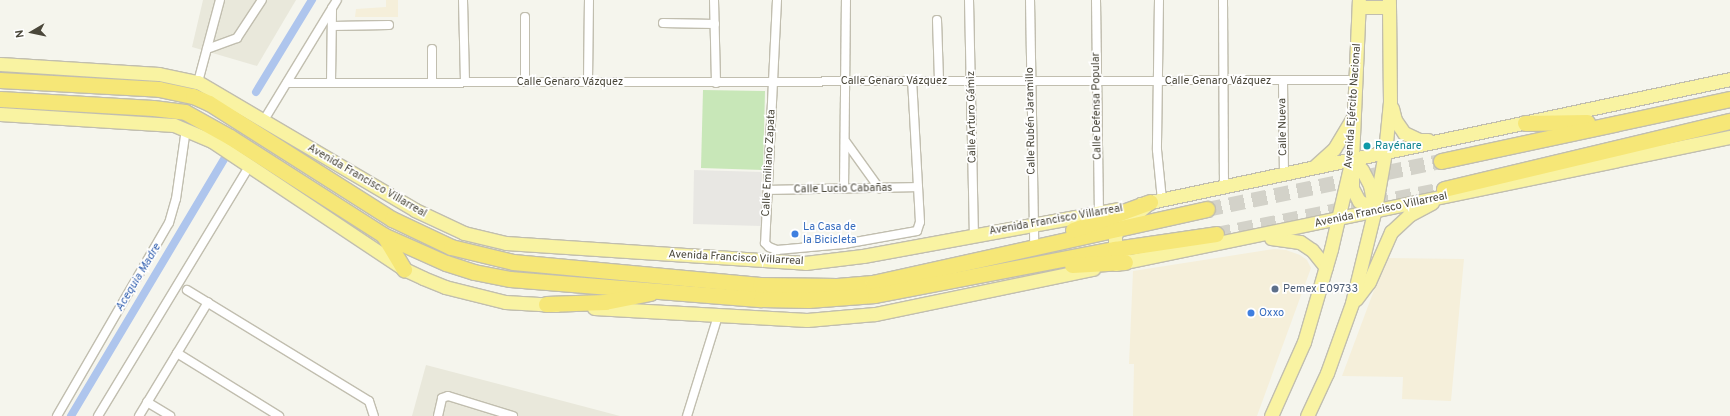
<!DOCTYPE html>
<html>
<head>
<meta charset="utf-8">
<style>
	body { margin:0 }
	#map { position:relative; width:1730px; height:416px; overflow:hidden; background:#f5f5ed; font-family:Overpass,sans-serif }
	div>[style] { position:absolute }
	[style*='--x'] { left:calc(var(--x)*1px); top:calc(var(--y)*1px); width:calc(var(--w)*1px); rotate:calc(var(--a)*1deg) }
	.residential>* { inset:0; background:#e9e8db }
	.commercial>* { inset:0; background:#f5efda }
	.green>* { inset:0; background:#c8e7b8 }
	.parking>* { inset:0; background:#e8e7e3 }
	.canal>* { height:8px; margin:-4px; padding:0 4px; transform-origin:4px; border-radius:4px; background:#aec5ed }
	.highway-tunnel>* { height:15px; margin-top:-7.5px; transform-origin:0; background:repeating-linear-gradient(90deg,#d3d2c9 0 15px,transparent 0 23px) }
	.roads { filter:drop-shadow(1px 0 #c1beaf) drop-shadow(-1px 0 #c1beaf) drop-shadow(0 1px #c1beaf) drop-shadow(0 -1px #c1beaf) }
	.street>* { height:8px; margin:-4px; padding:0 4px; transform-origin:4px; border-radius:4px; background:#fff }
	.primary>* { height:13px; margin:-6.5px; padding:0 6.5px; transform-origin:6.5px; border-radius:6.5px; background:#f9f3a2 }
	.highway>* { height:15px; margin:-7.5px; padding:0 7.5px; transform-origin:7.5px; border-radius:7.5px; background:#f6e777 }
	.dots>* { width:11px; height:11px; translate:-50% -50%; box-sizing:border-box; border:2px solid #fff; border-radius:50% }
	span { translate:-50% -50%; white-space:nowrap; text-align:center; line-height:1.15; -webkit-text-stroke:3.5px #fff; paint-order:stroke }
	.street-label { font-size:11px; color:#4a473a }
	.culture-label { font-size:11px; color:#0d838f }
	.left { translate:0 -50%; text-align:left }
	.shop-label { font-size:11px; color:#366cbe }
	.service-label { font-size:11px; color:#4e5e75 }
	.water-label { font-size:12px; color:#3864b1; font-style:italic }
	.north { position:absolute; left:12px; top:12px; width:40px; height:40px; -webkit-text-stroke:3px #fff; paint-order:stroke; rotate:261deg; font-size:11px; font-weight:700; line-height:16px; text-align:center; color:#4a473a }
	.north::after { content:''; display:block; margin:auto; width:14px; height:18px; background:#4a473a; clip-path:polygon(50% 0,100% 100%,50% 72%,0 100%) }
</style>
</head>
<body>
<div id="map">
	<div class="residential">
		<i style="clip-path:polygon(203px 0,296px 0,257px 66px,192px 47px)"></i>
		<i style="clip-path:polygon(426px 365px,620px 416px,412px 416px)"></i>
	</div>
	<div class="commercial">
		<i style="clip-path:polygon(386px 0,398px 0,398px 17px,355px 17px,356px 9px,386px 7px)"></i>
		<i style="clip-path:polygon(1274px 249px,1286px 250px,1300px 255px,1307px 260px,1311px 268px,1257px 416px,1133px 416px,1134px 364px,1129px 364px,1133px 271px)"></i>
		<i style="clip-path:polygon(1386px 258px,1464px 259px,1451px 401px,1402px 399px,1403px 377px,1342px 376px)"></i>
	</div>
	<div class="green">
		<i style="clip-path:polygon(703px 90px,765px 91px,763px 170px,701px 168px)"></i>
	</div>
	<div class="parking">
		<i style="clip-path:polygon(694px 170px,762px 172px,761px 226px,693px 224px)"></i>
	</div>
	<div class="canal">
		<i style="--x:256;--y:92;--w:108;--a:-58.7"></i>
		<i style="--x:71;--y:416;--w:306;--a:-59.2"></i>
	</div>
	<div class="highway-tunnel">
		<i style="--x:1207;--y:209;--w:239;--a:-11.6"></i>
		<i style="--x:1216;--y:234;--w:232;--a:-11.2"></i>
	</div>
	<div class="roads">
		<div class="street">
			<i style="--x:463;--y:0;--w:82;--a:88.6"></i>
			<i style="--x:714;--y:0;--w:83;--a:88.6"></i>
			<i style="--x:777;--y:0;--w:243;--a:92.8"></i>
			<i style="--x:765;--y:243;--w:6;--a:45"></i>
			<i style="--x:769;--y:247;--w:9;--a:21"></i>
			<i style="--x:777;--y:250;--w:67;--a:-5.1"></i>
			<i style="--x:844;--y:244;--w:74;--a:-10.1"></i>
			<i style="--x:917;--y:231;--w:9;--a:-72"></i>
			<i style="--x:920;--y:222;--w:141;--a:-93.2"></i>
			<i style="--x:969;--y:0;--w:235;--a:88.8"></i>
			<i style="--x:1030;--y:0;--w:241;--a:89"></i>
			<i style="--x:1096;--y:0;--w:212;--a:89.2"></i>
			<i style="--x:1159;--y:0;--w:150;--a:90.8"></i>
			<i style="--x:1157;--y:150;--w:50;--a:84.3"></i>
			<i style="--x:1223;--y:0;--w:187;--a:89.7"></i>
			<i style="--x:525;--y:17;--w:65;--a:90"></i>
			<i style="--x:937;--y:20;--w:61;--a:88.1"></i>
			<i style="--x:663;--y:23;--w:52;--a:1.1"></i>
			<i style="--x:332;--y:26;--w:57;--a:-1"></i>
			<i style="--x:207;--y:49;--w:32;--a:-20"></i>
			<i style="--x:237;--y:38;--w:45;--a:-56.7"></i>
			<i style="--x:588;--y:81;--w:81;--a:-89.3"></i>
			<i style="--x:1283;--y:81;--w:92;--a:89.4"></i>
			<i style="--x:198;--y:82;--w:85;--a:-75"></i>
			<i style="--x:331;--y:82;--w:74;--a:-89.2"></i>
			<i style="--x:432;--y:82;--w:33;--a:-90"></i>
			<i style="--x:287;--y:83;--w:1069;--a:-0.16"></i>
			<i style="--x:264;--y:120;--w:140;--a:-58.7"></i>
			<i style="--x:846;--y:142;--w:57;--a:54.3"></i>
			<i style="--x:844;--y:189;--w:189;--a:-89.4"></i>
			<i style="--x:768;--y:190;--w:150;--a:-1.1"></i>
			<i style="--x:187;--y:290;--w:213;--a:31.4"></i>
			<i style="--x:369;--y:401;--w:16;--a:72"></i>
			<i style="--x:177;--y:353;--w:120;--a:31.7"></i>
			<i style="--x:147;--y:402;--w:27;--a:31"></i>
			<i style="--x:57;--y:416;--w:223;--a:-59.9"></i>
			<i style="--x:169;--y:223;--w:25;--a:-74"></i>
			<i style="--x:176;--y:199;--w:71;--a:-81.9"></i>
			<i style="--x:98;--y:416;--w:293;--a:-58.8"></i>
			<i style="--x:139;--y:416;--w:133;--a:-58.8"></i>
			<i style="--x:438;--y:416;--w:18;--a:-77"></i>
			<i style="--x:442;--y:398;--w:6;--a:-18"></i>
			<i style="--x:448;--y:396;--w:68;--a:17.1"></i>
			<i style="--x:687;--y:416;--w:105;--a:-72.8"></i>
		</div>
		<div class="primary">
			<i style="--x:1359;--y:7;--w:30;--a:0"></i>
			<i style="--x:0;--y:64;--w:159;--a:3.6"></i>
			<i style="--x:159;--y:74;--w:40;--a:12"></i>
			<i style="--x:198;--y:82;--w:252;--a:30.5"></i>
			<i style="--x:415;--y:210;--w:54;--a:25.1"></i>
			<i style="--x:464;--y:233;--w:43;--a:13.4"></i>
			<i style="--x:506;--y:243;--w:300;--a:3.8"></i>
			<i style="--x:805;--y:263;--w:58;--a:-6.9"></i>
			<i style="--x:863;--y:256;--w:259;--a:-10.4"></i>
			<i style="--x:1392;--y:108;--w:12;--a:76"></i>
			<i style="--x:1395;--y:120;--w:16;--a:55"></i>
			<i style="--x:1404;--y:133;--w:17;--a:25"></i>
			<i style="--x:1419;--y:140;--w:9;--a:0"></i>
			<i style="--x:0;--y:114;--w:174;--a:3.6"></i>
			<i style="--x:174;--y:125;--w:41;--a:22.8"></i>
			<i style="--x:212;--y:141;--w:231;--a:33.7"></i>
			<i style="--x:404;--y:269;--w:21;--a:25"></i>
			<i style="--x:423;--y:278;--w:24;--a:22"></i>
			<i style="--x:445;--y:287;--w:62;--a:14"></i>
			<i style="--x:505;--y:302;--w:51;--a:3.4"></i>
			<i style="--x:1352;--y:159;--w:15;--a:48"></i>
			<i style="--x:1362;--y:170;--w:17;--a:62"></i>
			<i style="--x:1370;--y:185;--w:16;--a:79"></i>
			<i style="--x:1315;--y:166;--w:25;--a:-42"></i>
			<i style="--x:1334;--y:149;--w:35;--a:-59"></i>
			<i style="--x:1352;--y:174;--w:14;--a:90"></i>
			<i style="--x:1352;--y:188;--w:15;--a:62"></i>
			<i style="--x:1359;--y:201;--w:18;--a:27"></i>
			<i style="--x:1141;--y:204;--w:602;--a:-11.98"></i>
			<i style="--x:1271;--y:238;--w:29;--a:8"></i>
			<i style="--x:1300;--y:242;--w:14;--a:34"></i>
			<i style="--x:1312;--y:250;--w:22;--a:51"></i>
			<i style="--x:1123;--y:254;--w:9;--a:-148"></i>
			<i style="--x:1115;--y:249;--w:13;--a:-90"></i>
			<i style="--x:1115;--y:236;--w:8;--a:-67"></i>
			<i style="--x:1118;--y:229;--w:38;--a:-40"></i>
			<i style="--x:1116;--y:264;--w:627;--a:-11.69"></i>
			<i style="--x:1356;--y:299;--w:21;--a:-53"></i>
			<i style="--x:1369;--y:282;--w:55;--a:-66.3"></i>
			<i style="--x:1391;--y:232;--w:25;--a:-43"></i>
			<i style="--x:1409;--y:215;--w:26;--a:-28"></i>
			<i style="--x:594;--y:308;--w:213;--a:3.2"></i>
			<i style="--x:807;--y:320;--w:68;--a:-5"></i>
			<i style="--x:875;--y:314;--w:223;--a:-11.7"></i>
			<i style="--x:1271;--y:416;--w:81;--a:-66"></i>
			<i style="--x:1304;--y:342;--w:97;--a:-73.8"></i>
			<i style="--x:1331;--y:249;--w:92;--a:-76.9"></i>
			<i style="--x:1352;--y:159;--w:159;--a:-87.5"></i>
			<i style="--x:1307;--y:416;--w:47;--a:-65.1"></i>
			<i style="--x:1327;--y:373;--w:74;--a:-70.3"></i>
			<i style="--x:1352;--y:303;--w:97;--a:-76.3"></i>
			<i style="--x:1375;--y:209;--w:58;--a:-80"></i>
			<i style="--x:1385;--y:152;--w:50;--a:-84.3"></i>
			<i style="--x:1390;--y:102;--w:102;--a:-90.6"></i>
		</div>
		<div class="highway">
			<i style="--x:0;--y:80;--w:159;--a:3.2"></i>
			<i style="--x:159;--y:89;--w:35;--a:12"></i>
			<i style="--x:193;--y:96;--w:17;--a:24"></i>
			<i style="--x:209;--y:103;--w:217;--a:32.4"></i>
			<i style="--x:392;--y:219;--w:65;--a:25.4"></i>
			<i style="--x:451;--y:247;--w:64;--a:13.6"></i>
			<i style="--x:513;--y:262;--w:248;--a:5.3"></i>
			<i style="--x:760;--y:285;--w:77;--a:0.7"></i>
			<i style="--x:837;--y:286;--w:36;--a:-5"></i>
			<i style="--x:873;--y:283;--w:342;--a:-12.5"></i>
			<i style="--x:0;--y:99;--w:153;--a:3.4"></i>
			<i style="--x:153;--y:108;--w:32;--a:7"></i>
			<i style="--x:185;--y:112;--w:51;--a:29.1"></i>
			<i style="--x:230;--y:137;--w:182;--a:32.6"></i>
			<i style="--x:383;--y:235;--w:69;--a:24"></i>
			<i style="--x:446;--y:263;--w:29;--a:18"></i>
			<i style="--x:474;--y:272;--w:37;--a:11"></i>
			<i style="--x:510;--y:279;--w:252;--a:4.6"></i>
			<i style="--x:761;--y:299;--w:47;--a:1.2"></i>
			<i style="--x:808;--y:300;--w:67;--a:-4.3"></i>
			<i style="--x:875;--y:295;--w:244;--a:-10.9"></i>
			<i style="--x:1115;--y:249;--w:102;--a:-8.4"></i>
			<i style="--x:1525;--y:123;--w:62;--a:-0.9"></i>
			<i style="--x:1441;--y:161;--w:296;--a:-12.1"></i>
			<i style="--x:1444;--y:189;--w:294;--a:-13.4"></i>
			<i style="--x:1073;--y:230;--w:82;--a:-20"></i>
			<i style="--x:384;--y:236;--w:39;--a:59"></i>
			<i style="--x:1072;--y:265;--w:53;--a:-3.2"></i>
			<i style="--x:546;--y:304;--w:59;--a:-1.9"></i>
			<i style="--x:605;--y:302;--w:46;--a:-11.3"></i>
		</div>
	</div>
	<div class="dots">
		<i style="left:1367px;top:146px;background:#0f9aa8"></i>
		<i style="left:795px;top:234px;background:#3f7fe0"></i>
		<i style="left:1275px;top:289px;background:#5c6f8a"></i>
		<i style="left:1251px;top:313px;background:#3f7fe0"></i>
	</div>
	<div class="street-label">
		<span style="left:894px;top:81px">Calle Genaro Vázquez</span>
		<span style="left:1218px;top:81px">Calle Genaro Vázquez</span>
		<span style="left:570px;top:82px">Calle Genaro Vázquez</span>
		<span style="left:1097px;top:106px;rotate:-91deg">Calle Defensa Popular</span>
		<span style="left:1353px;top:106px;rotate:-86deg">Avenida Ejército Nacional</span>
		<span style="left:972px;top:117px;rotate:-91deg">Calle Arturo Gámiz</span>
		<span style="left:1031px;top:121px;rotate:-91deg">Calle Rubén Jaramillo</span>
		<span style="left:1283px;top:127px;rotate:-91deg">Calle Nueva</span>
		<span style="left:769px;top:163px;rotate:-87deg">Calle Emiliano Zapata</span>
		<span style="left:367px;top:181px;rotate:30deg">Avenida Francisco Villarreal</span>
		<span style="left:843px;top:189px;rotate:-1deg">Calle Lucio Cabañas</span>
		<span style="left:1381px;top:210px;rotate:-12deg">Avenida Francisco Villarreal</span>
		<span style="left:1056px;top:220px;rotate:-10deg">Avenida Francisco Villarreal</span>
		<span style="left:736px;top:258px;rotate:3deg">Avenida Francisco Villarreal</span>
	</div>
	<div class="culture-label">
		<span class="left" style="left:1375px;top:146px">Rayénare</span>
	</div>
	<div class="shop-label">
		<span class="left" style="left:803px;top:234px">La Casa de<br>la Bicicleta</span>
		<span class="left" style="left:1259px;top:313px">Oxxo</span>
	</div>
	<div class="service-label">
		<span class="left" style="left:1283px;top:289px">Pemex E09733</span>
	</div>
	<div class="water-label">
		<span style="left:139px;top:278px;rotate:-59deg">Acequia Madre</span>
	</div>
	<div class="north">N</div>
</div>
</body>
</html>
